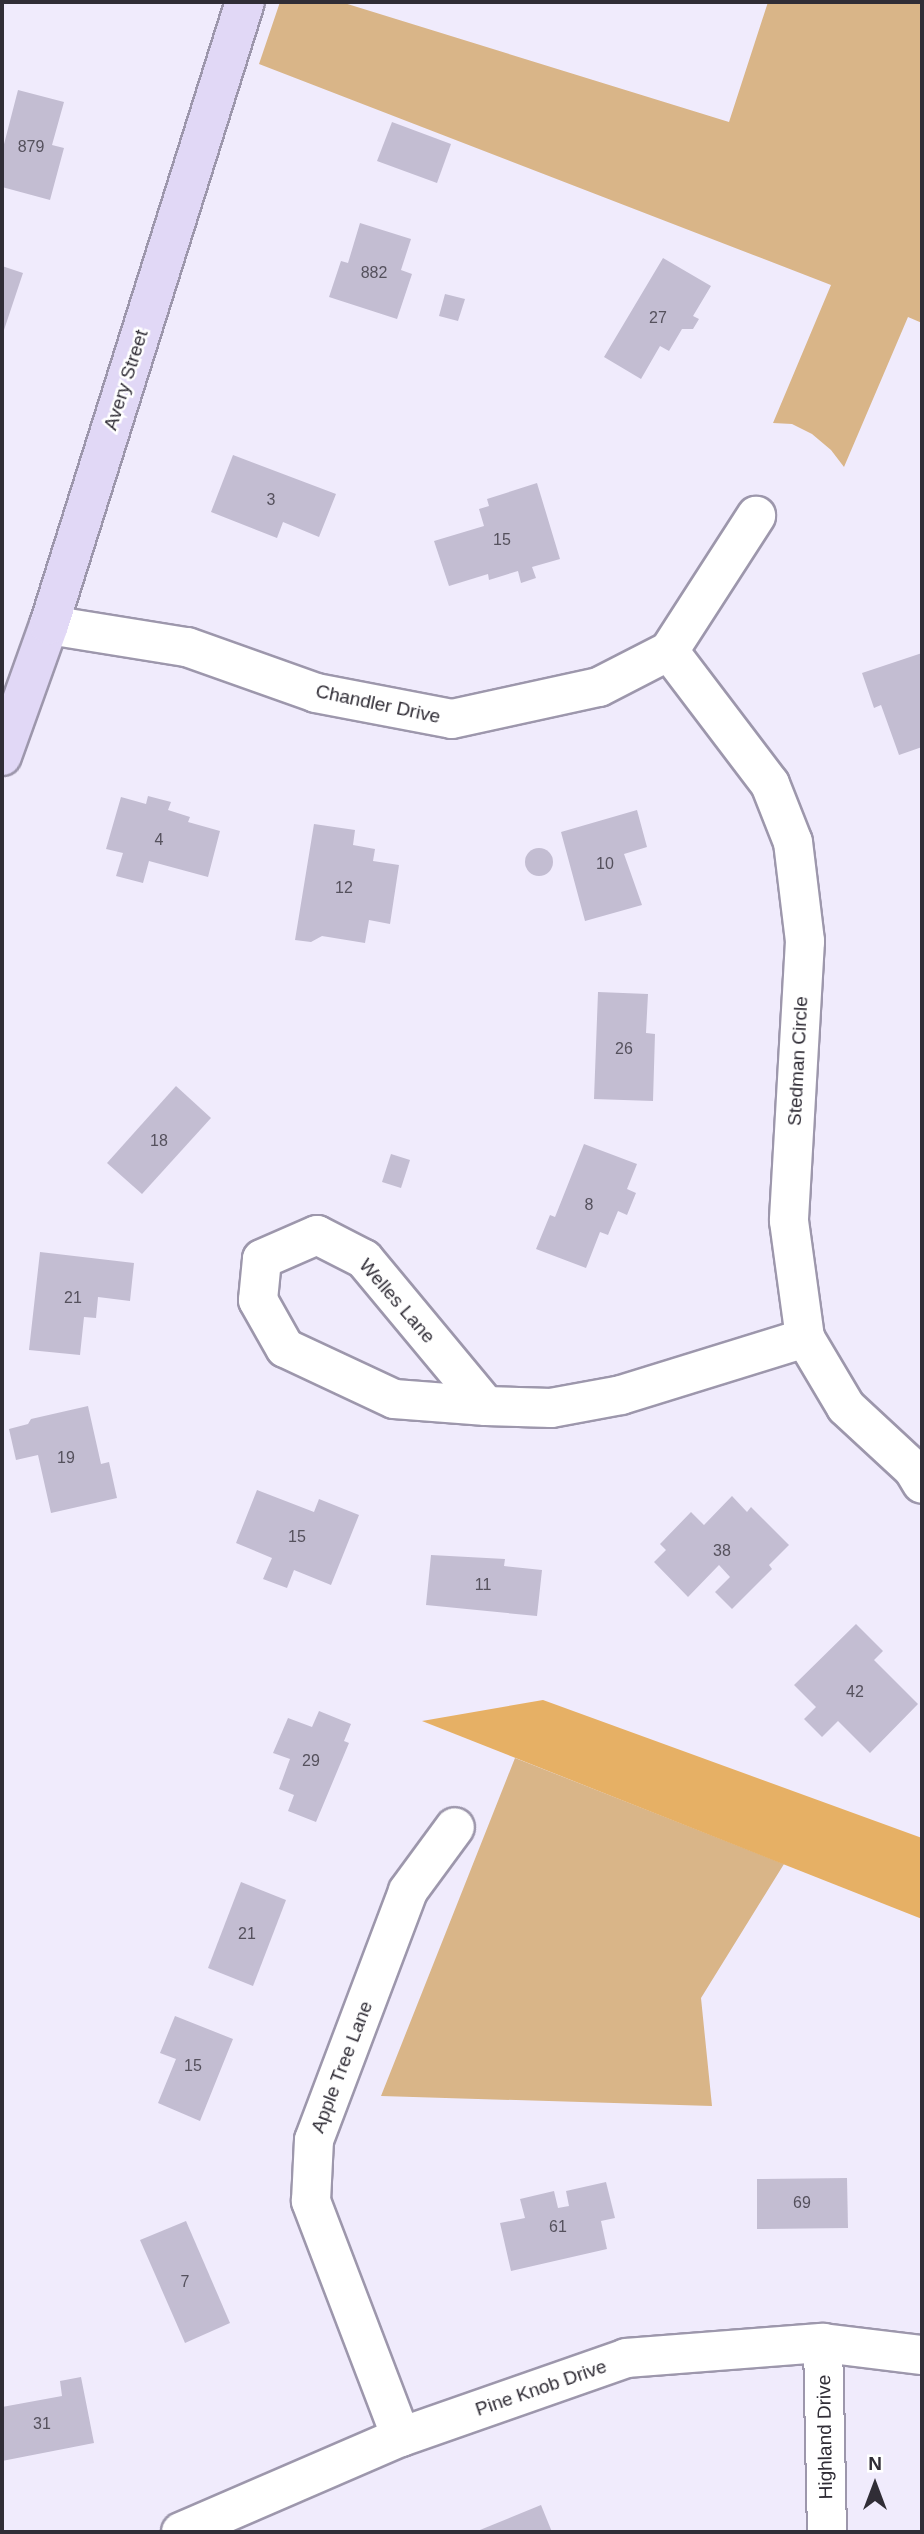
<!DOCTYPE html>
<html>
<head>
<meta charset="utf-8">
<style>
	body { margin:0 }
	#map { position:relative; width:924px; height:2534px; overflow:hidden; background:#f0ebfc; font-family:Arial,sans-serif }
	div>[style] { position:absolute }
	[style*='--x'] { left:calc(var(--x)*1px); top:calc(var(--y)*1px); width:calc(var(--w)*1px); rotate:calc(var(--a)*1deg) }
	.green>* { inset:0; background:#d9b588 }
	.forest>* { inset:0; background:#e6b065 }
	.building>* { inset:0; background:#c3bdd2 }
	.round { border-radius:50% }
	.roads { filter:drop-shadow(2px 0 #9d97ac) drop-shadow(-2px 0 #9d97ac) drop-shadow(0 2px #9d97ac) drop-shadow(0 -2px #9d97ac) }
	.minor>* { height:38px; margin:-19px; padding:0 19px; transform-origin:19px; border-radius:19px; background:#fff }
	.major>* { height:38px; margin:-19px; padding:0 19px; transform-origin:19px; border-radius:19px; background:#e1d8f6 }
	span { translate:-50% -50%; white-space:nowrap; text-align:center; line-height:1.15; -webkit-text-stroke:5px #fff; paint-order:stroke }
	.number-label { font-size:16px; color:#55515d }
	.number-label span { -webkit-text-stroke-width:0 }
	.street-label { font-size:19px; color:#302d36 }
	.frame { position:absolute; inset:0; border:4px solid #302d36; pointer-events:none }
	.north { position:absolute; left:840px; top:2450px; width:70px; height:70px; -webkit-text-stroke:5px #fff; paint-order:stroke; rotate:0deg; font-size:19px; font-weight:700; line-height:28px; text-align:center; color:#302d36 }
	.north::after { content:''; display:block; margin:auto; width:24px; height:32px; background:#302d36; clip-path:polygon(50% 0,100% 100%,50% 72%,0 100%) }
</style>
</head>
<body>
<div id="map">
	<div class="green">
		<i style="clip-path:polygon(280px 2px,341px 2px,729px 122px,768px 2px,922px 2px,922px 323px,908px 317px,844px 467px,831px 450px,812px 434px,792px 424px,773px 423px,831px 285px,259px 64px)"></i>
		<i style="clip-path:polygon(515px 1758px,784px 1864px,701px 1998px,712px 2106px,381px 2096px)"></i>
	</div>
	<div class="forest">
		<i style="clip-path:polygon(543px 1700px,922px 1838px,922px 1919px,422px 1721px)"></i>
	</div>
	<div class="building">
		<i style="clip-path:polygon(18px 90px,64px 102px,52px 145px,64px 148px,50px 200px,2px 187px,2px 152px)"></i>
		<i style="clip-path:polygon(392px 122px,451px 144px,437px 183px,377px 161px)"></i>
		<i style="clip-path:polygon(360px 223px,411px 239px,401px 270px,412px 274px,397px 319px,329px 297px,341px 261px,348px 263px)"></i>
		<i style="clip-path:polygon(663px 258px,711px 286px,693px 316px,699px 319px,693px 329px,682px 329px,669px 351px,660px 346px,641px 379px,604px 357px)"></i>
		<i style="clip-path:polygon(2px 266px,23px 273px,2px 336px)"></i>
		<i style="clip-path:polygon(445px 294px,465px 299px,458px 321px,439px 316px)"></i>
		<i style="clip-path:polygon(233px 455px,336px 494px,319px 537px,283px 522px,277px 538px,211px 512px)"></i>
		<i style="clip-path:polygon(537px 483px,560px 559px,532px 567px,536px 578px,521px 583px,518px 571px,489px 580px,488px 574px,449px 586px,434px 541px,484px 526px,479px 509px,489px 506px,487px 499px)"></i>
		<i style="clip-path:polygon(922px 653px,922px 747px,899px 755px,881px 705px,874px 708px,862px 673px)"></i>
		<i style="clip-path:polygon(148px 796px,171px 802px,168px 810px,190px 817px,188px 822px,220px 831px,208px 877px,149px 861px,143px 883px,116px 876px,123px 853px,106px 849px,121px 797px,146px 804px)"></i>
		<i style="clip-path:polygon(637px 810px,647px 847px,624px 854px,642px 905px,585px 921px,561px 832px)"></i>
		<i style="clip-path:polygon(314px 824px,355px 830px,353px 845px,375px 849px,373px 861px,399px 865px,390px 924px,369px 920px,365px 943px,322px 936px,311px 942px,295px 940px)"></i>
		<i class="round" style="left:525px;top:848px;width:28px;height:28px"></i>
		<i style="clip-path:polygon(598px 992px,648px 994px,646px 1033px,655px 1034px,653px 1101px,594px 1099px)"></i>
		<i style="clip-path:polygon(176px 1086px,211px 1118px,142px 1194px,107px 1163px)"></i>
		<i style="clip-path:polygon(584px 1144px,637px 1164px,627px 1189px,636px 1193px,627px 1215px,618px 1211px,608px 1235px,600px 1232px,586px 1268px,536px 1249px,550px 1215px,555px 1217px)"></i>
		<i style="clip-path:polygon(391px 1154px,410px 1160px,401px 1188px,382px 1182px)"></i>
		<i style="clip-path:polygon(40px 1252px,134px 1263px,130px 1301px,98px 1297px,96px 1318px,84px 1317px,80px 1355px,29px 1350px)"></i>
		<i style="clip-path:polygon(88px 1406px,101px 1464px,109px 1462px,117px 1498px,51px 1513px,38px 1455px,16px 1460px,9px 1429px,28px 1424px,31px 1419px)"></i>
		<i style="clip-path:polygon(257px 1490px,314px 1512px,319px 1499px,359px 1515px,331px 1585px,294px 1570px,287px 1588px,263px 1579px,272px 1558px,236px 1543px)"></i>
		<i style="clip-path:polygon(732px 1496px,747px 1512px,751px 1507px,789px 1545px,769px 1565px,772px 1569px,732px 1609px,715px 1592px,730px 1577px,719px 1565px,688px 1597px,654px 1562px,666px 1550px,660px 1544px,691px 1512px,704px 1525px)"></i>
		<i style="clip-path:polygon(431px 1555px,505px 1559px,504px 1566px,542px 1570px,537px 1616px,426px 1605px)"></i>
		<i style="clip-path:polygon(856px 1624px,883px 1651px,874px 1660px,918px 1704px,870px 1753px,838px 1721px,822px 1737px,804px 1719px,816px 1707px,794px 1685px)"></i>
		<i style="clip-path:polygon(319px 1711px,351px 1724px,344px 1741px,349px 1743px,316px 1822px,288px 1811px,294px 1795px,279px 1789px,290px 1759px,273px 1753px,288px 1718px,312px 1727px)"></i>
		<i style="clip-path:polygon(241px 1882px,286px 1900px,253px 1986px,208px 1968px)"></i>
		<i style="clip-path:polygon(175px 2016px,233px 2039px,200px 2121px,158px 2103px,176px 2059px,160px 2053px)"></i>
		<i style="clip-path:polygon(847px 2178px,848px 2228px,757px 2229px,757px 2179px)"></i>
		<i style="clip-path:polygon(606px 2182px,615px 2218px,601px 2221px,607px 2249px,511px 2271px,500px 2223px,525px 2218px,520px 2199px,554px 2191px,558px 2208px,569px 2206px,566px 2191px)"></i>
		<i style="clip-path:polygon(186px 2221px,230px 2323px,185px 2343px,140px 2240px)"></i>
		<i style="clip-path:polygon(81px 2377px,94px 2443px,2px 2461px,2px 2407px,62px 2396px,60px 2381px)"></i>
		<i style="clip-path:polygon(541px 2505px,552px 2532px,475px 2532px)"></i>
	</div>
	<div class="roads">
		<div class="minor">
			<i style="--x:49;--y:625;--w:140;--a:9.1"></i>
			<i style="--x:187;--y:647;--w:137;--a:19.6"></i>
			<i style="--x:316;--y:693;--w:138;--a:10.8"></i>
			<i style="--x:452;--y:719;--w:150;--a:-12.3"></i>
			<i style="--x:599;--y:687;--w:79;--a:-27.2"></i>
			<i style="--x:669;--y:651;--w:161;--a:-57.2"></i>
			<i style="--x:669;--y:651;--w:167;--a:52.8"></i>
			<i style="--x:770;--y:784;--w:62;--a:68.4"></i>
			<i style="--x:793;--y:842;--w:100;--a:83.1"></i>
			<i style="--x:805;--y:941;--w:280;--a:93.3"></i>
			<i style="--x:789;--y:1221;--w:118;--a:82.2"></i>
			<i style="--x:805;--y:1338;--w:80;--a:59.3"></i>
			<i style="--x:846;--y:1407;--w:91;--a:42.8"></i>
			<i style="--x:913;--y:1469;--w:17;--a:59"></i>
			<i style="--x:486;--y:1406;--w:92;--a:-175.6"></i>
			<i style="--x:394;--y:1399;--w:120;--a:-154.9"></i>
			<i style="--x:285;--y:1348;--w:55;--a:-119.4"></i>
			<i style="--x:258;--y:1300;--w:41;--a:-84.4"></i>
			<i style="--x:262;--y:1259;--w:60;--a:-23.6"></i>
			<i style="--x:317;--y:1235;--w:53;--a:27.1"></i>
			<i style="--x:364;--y:1259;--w:191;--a:50.3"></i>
			<i style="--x:486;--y:1406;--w:65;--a:1.8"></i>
			<i style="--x:551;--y:1408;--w:71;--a:-10.5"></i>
			<i style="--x:621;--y:1395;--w:193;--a:-17.2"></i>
			<i style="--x:823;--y:2343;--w:189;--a:88.8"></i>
			<i style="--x:401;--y:2437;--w:253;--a:-110.9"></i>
			<i style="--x:311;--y:2201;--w:61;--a:-87.2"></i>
			<i style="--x:314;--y:2140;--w:266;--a:-69.3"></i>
			<i style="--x:408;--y:1891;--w:79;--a:-53.7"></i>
			<i style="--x:181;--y:2532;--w:240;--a:-23.4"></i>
			<i style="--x:401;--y:2437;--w:238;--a:-19.3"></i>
			<i style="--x:626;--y:2358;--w:198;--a:-4.4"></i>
			<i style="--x:823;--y:2343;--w:100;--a:6.9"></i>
		</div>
		<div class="major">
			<i style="--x:2;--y:756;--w:139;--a:-70.3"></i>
			<i style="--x:49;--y:625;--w:653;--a:-72.54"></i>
		</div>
	</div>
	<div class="number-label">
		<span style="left:31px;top:147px">879</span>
		<span style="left:374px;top:273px">882</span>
		<span style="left:658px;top:318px">27</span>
		<span style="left:271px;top:500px">3</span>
		<span style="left:502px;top:540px">15</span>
		<span style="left:159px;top:840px">4</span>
		<span style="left:605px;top:864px">10</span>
		<span style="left:344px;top:888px">12</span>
		<span style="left:624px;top:1049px">26</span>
		<span style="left:159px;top:1141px">18</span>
		<span style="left:589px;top:1205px">8</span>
		<span style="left:73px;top:1298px">21</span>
		<span style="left:66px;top:1458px">19</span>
		<span style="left:297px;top:1537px">15</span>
		<span style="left:722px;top:1551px">38</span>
		<span style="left:483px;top:1585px">11</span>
		<span style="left:855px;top:1692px">42</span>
		<span style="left:311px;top:1761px">29</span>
		<span style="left:247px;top:1934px">21</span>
		<span style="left:193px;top:2066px">15</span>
		<span style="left:802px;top:2203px">69</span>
		<span style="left:558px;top:2227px">61</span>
		<span style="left:185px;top:2282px">7</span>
		<span style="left:42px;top:2424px">31</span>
	</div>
	<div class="street-label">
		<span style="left:126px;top:380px;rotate:-72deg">Avery Street</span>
		<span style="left:378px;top:704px;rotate:12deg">Chandler Drive</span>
		<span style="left:798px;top:1061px;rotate:-87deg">Stedman Circle</span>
		<span style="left:397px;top:1301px;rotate:49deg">Welles Lane</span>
		<span style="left:342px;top:2067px;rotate:-69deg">Apple Tree Lane</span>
		<span style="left:541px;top:2388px;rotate:-19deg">Pine Knob Drive</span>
		<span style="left:825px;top:2437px;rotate:-91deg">Highland Drive</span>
	</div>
	<div class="frame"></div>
	<div class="north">N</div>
</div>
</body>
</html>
